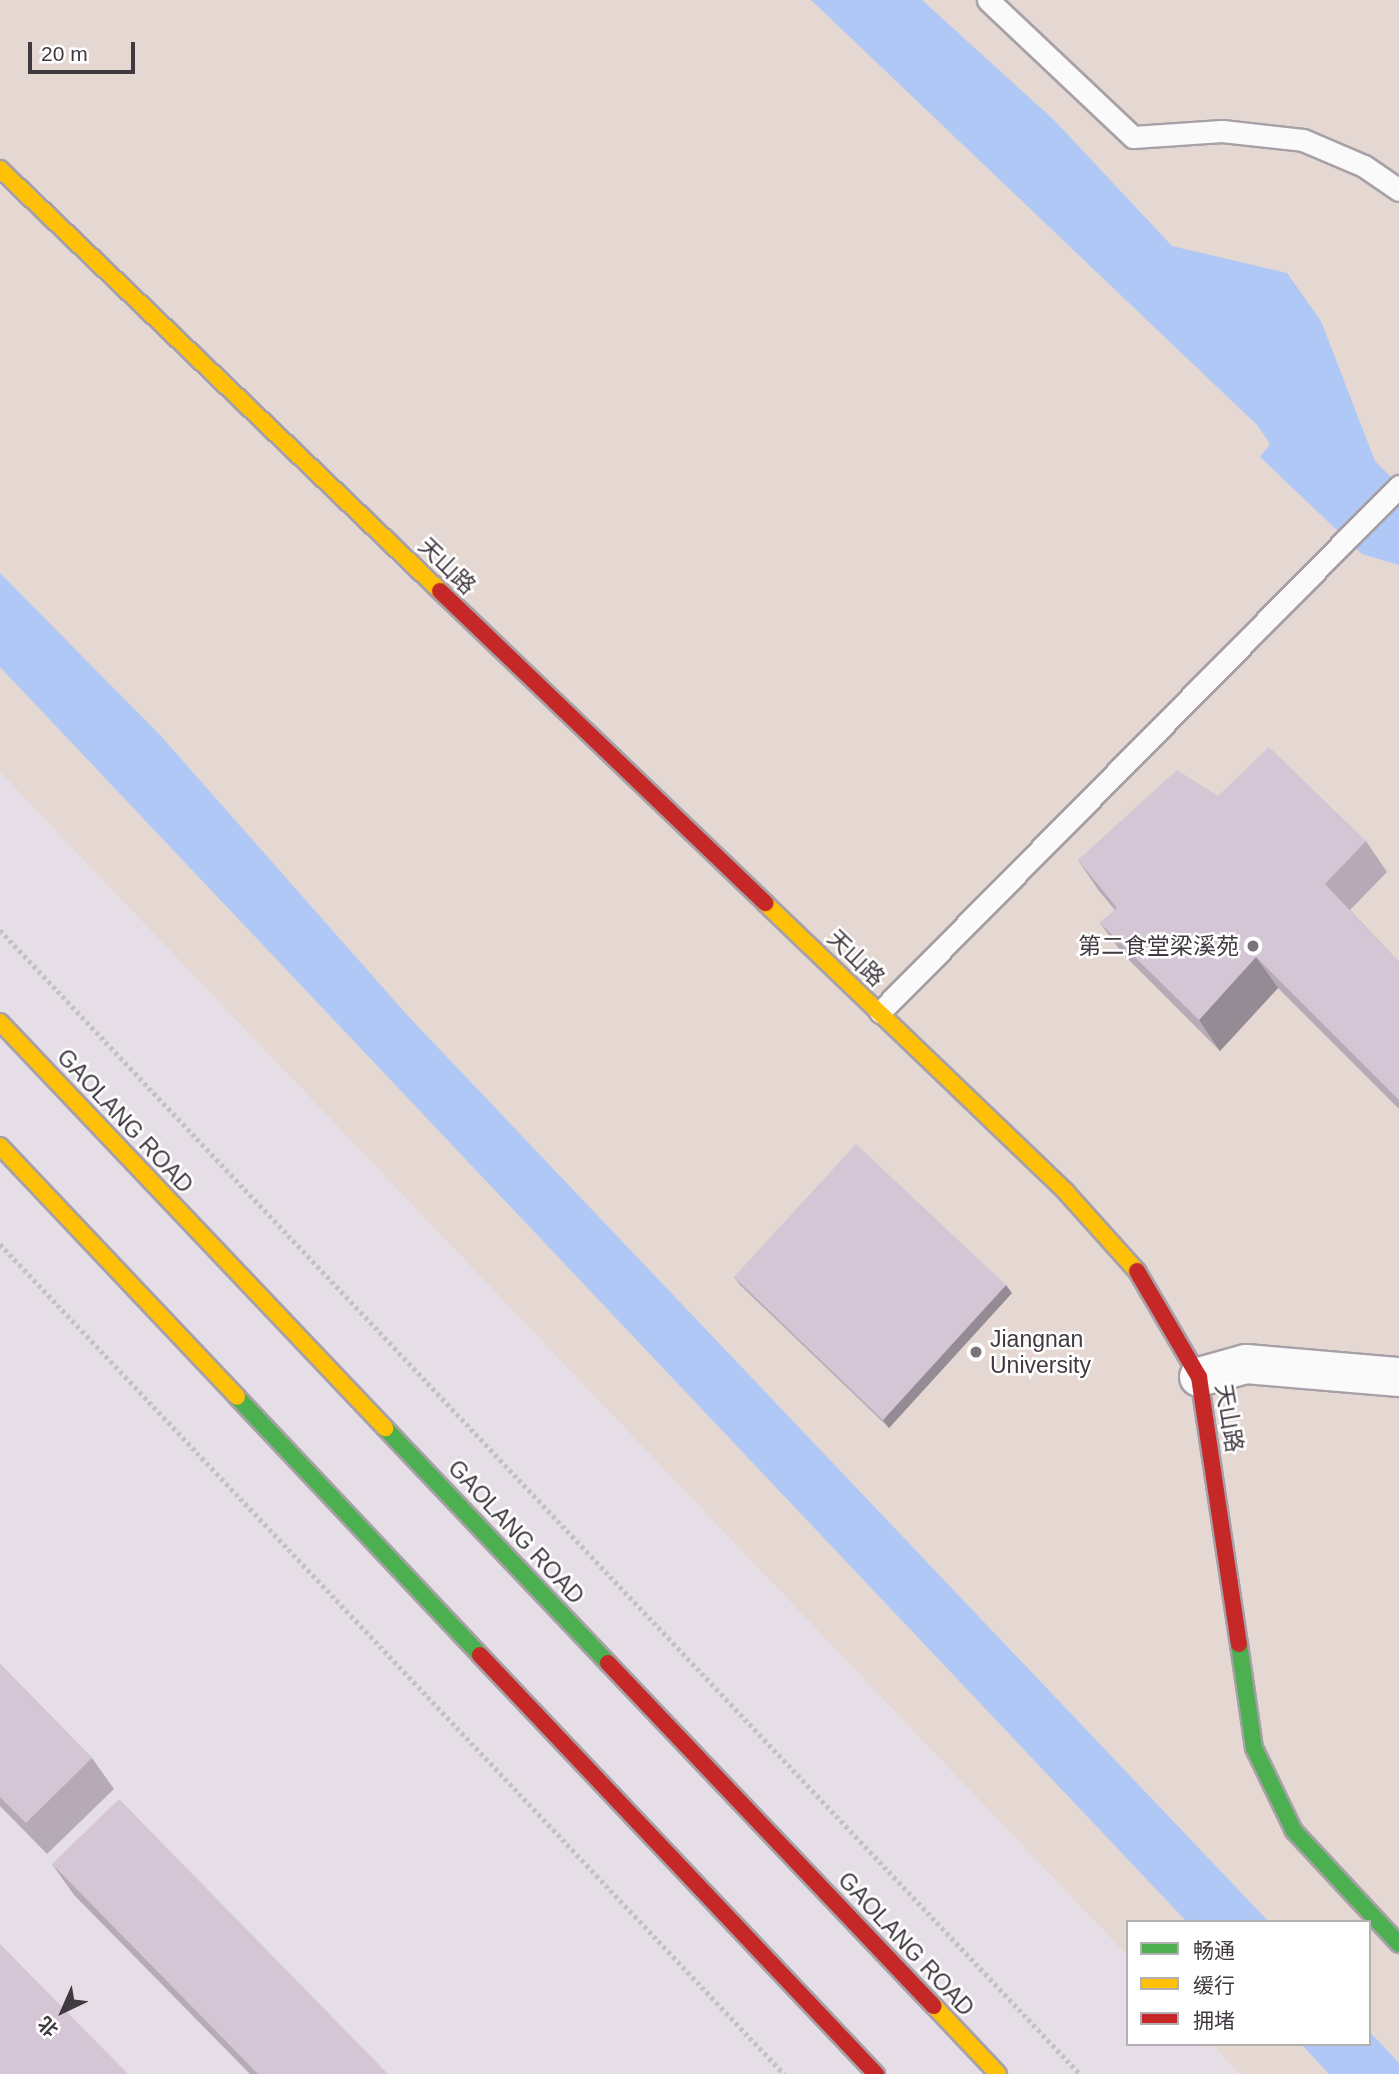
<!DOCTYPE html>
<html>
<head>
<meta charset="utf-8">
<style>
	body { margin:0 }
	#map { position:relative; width:1399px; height:2074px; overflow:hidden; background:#e6dee6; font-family:Arial,"Noto Sans SC",sans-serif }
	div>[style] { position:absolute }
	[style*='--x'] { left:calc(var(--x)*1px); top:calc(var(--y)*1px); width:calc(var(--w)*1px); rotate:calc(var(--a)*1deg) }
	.industrial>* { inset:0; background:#e5d8d2 }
	.water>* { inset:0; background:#b0c8f6 }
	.path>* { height:4.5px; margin-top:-2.25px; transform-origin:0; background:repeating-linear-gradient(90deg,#c4c0c4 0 3.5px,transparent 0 7px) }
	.roads { filter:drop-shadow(2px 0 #a7a1a7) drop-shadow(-2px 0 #a7a1a7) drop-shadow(0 2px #a7a1a7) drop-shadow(0 -2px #a7a1a7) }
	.lane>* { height:21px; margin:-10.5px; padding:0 10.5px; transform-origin:10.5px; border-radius:10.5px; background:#fbfafb }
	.street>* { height:38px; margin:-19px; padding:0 19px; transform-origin:19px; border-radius:19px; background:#fbfafb }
	.fast>* { height:16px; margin:-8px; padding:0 8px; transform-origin:8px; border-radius:8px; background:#4caf50 }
	.slow>* { height:16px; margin:-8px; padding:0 8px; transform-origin:8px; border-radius:8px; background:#ffc107 }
	.jam>* { height:16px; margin:-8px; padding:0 8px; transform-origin:8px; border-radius:8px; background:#c62828 }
	.wall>* { inset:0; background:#b6aab6 }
	.shaded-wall>* { inset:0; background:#948b94 }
	.building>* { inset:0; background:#d4c6d4 }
	.dots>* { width:19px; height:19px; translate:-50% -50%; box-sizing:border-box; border:4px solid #fff; border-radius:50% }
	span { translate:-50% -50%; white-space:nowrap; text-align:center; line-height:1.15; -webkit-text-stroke:5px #fff; paint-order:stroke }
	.street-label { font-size:23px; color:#403a40 }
	.poi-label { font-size:23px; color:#403a40 }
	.right { translate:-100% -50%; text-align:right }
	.left { translate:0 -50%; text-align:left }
	.legend { position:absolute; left:1126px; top:1920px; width:245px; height:126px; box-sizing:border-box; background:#fff; border:2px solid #b3b0b3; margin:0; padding:9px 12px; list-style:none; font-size:21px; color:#403a40 }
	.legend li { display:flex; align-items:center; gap:14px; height:35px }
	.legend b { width:35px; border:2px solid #b3b0b3 }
	.north { position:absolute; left:28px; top:1976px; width:70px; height:70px; -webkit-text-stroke:5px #fff; paint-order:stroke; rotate:224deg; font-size:19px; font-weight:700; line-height:28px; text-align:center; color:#403a40 }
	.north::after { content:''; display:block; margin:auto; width:24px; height:32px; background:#403a40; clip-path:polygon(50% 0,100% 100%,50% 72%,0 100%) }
	.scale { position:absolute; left:28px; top:42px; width:107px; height:32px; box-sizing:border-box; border:4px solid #403a40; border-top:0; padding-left:9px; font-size:21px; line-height:24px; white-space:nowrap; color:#403a40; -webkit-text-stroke:5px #fff; paint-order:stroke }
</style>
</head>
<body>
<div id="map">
	<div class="industrial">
		<i style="clip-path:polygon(0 0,1399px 0,1399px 2074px,1240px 2074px,1212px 2044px,1369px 2044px,1369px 1922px,1128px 1922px,1128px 1956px,0 772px)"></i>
	</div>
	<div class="water">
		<i style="clip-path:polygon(811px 0,922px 0,1055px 121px,1172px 246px,1287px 273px,1321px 321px,1375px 461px,1399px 485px,1399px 565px,1362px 554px,1260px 457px,1270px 444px,1257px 425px)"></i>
		<i style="clip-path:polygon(0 573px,160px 735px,408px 1016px,1269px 1922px,1187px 1922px,0 667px)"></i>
		<i style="clip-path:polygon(1369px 2031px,1399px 2063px,1399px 2074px,1329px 2074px,1301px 2044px,1369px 2044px)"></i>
	</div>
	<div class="path">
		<i style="--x:0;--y:930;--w:1573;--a:46.65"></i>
		<i style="--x:0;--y:1244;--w:1142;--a:46.63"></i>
	</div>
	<div class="roads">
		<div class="lane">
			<i style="--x:988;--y:0;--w:199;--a:43.4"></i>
			<i style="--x:1133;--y:137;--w:89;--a:-3.9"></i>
			<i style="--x:1222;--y:131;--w:81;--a:6.3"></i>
			<i style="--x:1303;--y:140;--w:66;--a:23.1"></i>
			<i style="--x:1364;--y:166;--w:42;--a:34.4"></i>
			<i style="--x:880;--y:1012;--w:739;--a:-45.38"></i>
		</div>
		<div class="street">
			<i style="--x:1199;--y:1377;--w:49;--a:-15.5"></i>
			<i style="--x:1246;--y:1364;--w:154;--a:4.9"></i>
		</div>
		<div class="fast">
			<i style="--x:237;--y:1397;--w:354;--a:46.7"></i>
			<i style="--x:385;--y:1428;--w:324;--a:46.5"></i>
			<i style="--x:1239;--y:1644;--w:105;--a:81.8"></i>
			<i style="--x:1254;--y:1748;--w:92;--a:64.3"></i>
			<i style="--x:1294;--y:1831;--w:154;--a:47.1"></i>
		</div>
		<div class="slow">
			<i style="--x:0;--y:169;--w:610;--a:43.8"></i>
			<i style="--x:765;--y:903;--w:417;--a:43.8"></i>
			<i style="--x:1066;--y:1192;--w:106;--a:48.1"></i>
			<i style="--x:0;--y:1022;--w:560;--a:46.52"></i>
			<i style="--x:0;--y:1146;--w:345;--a:46.6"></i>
			<i style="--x:934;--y:2006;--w:93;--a:46.7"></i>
		</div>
		<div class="jam">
			<i style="--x:440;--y:591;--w:451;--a:43.8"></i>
			<i style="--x:1137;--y:1271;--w:123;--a:59.7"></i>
			<i style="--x:1199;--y:1377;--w:270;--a:81.5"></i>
			<i style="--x:480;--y:1655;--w:577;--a:46.62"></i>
			<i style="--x:608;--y:1663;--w:473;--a:46.5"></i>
		</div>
	</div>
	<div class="wall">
		<i style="clip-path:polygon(1218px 796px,1366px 841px,1387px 872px,1350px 910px,1399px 962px,1399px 1109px,1278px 988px,1220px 1051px,1122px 953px,1100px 923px,1115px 910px,1099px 891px,1078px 860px)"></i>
		<i style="clip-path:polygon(734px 1277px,1012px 1293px,889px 1428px,740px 1285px)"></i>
		<i style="clip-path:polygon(0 1664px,92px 1758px,114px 1789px,47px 1854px,0 1806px)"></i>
		<i style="clip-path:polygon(52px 1864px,388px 2074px,250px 2074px,74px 1895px)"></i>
	</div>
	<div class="shaded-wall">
		<i style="clip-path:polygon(1256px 957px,1278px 988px,1220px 1051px,1199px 1020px)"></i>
		<i style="clip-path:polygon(1006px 1285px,1012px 1293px,889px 1428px,883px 1420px)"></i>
	</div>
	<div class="building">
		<i style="clip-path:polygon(1269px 747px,1366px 841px,1325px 884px,1399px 962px,1399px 1100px,1256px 957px,1199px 1020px,1100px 923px,1117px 908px,1078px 860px,1177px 770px,1218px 796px)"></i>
		<i style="clip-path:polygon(856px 1144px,1006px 1285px,883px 1420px,734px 1277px)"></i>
		<i style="clip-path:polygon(0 1664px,92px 1758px,26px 1823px,0 1797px)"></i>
		<i style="clip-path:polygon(119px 1799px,388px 2074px,258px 2074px,52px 1864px)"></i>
		<i style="clip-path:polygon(0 1944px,128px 2074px,0 2074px)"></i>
	</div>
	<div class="dots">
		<i style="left:1253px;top:946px;background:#7a737a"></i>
		<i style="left:976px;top:1352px;background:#7a737a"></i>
	</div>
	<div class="street-label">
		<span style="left:447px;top:566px;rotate:44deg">天山路</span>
		<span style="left:856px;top:958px;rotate:44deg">天山路</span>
		<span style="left:125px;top:1121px;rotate:47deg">GAOLANG ROAD</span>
		<span style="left:1229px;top:1418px;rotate:80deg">天山路</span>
		<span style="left:516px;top:1532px;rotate:47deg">GAOLANG ROAD</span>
		<span style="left:906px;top:1944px;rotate:47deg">GAOLANG ROAD</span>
	</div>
	<div class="poi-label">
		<span class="right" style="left:1239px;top:946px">第二食堂梁溪苑</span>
		<span class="left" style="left:990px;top:1352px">Jiangnan<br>University</span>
	</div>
	<ul class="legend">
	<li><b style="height:9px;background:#4caf50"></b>畅通</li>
	<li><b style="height:9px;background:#ffc107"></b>缓行</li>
	<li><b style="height:9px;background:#c62828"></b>拥堵</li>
	</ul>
	<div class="north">北</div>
	<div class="scale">20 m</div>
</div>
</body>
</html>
